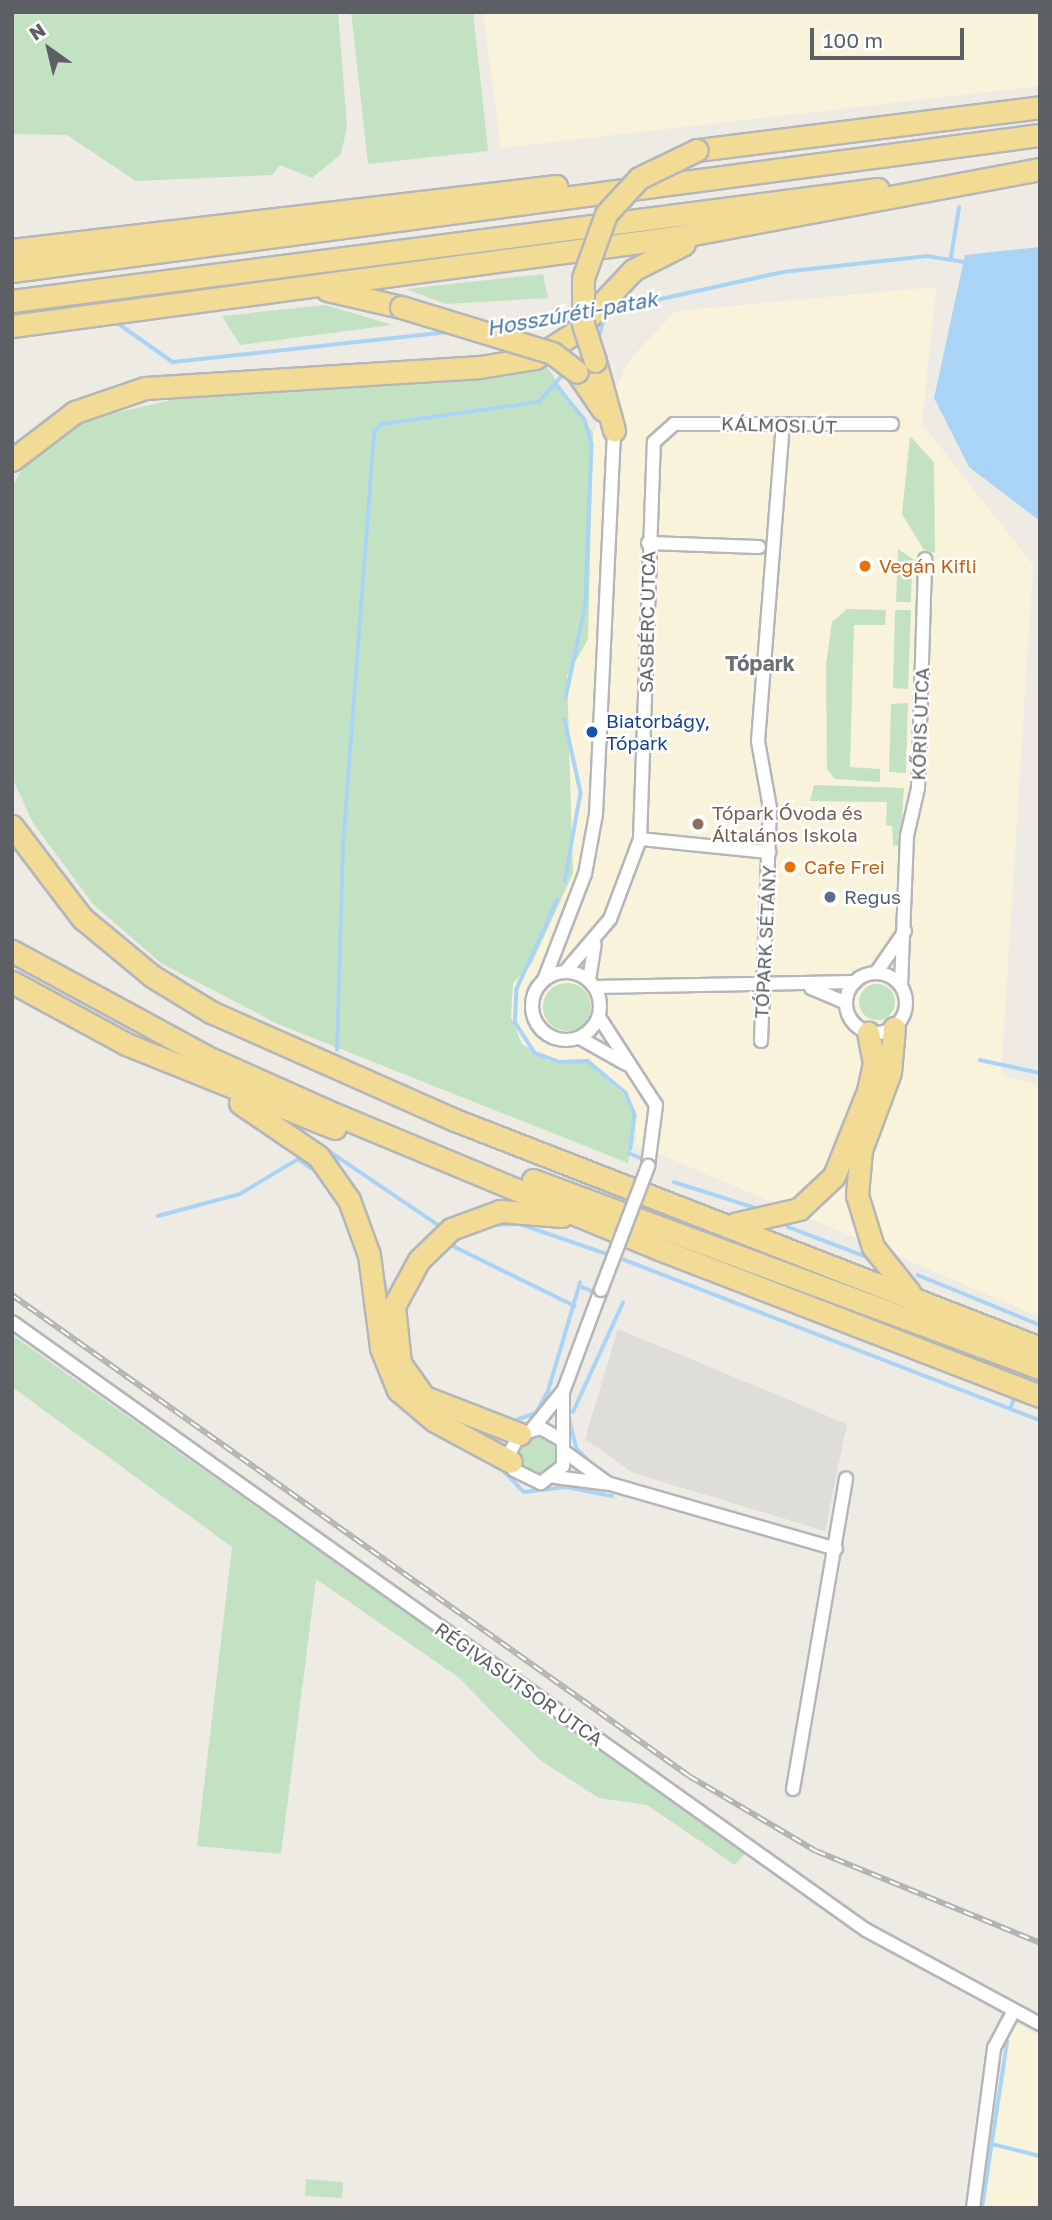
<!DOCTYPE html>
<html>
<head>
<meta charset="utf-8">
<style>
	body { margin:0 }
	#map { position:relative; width:1052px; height:2220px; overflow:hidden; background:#edebe4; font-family:"Golos Text",sans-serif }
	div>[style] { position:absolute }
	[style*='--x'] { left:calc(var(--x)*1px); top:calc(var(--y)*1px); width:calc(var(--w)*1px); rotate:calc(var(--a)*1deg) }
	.commercial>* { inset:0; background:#faf3db }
	.industrial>* { inset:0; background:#deddd8 }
	.green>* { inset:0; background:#c2e2c3 }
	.round { border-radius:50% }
	.water>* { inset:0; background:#aad4f6 }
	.stream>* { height:3.5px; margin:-1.75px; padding:0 1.75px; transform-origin:1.75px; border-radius:1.75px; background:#aad4f6 }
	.roads { filter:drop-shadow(2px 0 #b4b6b9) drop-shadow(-2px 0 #b4b6b9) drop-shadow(0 2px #b4b6b9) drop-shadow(0 -2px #b4b6b9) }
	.street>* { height:12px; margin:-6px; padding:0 6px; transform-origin:6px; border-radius:6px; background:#fff }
	.street>.ring { margin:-6px; padding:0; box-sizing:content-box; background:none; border:12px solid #fff; border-radius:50% }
	.highway>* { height:21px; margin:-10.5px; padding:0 10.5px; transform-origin:10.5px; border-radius:10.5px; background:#f2db95 }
	.rail>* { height:6px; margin-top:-3px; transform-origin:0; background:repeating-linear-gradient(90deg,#fff 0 10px,#b2b3b3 0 20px); box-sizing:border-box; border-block:2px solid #b2b3b3 }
	.bridges { filter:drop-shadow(2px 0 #b4b6b9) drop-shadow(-2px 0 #b4b6b9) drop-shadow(0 2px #b4b6b9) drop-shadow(0 -2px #b4b6b9) }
	.street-bridge>* { height:12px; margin:-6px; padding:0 6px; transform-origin:6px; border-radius:6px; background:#fff }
	.highway-bridge>* { height:21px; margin:-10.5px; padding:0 10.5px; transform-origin:10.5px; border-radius:10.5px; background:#f2db95 }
	.dots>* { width:19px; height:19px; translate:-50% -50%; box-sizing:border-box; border:4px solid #fff; border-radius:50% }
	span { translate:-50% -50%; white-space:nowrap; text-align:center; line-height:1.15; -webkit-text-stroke:5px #fff; paint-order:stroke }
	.street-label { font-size:19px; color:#5c5f63 }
	.food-label { font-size:19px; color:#c56008 }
	.left { translate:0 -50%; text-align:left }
	.transit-label { font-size:19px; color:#164399 }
	.education-label { font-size:19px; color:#785e54 }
	.service-label { font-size:19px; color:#4e5e75 }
	.water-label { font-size:21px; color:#4976a6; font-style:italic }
	.neighbourhood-label { font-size:21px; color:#6d7175; font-weight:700 }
	.frame { position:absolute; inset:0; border:14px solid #5c5f63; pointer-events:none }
	.north { position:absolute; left:14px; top:14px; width:70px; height:70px; -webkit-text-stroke:5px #fff; paint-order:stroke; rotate:326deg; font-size:19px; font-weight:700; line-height:28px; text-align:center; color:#5c5f63 }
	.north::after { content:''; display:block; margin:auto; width:24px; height:32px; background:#5c5f63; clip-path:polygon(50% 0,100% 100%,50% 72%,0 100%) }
	.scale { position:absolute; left:810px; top:28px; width:154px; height:32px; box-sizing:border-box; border:4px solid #5c5f63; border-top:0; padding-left:9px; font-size:21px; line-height:24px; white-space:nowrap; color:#5c5f63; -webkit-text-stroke:5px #fff; paint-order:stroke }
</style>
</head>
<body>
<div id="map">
	<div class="commercial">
		<i style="clip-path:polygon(483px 12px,1040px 12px,1040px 86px,501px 148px)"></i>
		<i style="clip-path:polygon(936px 287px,922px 424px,1033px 565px,1001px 1074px,1040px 1086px,1040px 1317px,636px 1144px,636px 1115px,584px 1059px,548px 1061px,521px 1044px,511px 1017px,513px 984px,532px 963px,567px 676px,588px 639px,593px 433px,630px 359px,676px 311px)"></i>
		<i style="clip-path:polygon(1007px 2020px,1040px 2035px,1040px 2208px,982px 2208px)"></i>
	</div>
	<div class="industrial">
		<i style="clip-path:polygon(618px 1329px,847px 1424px,825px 1531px,633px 1473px,585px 1439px)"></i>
	</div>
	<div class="green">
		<i style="clip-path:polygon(12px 12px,338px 12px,347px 126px,341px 154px,312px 178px,280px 165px,272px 175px,136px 181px,67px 135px,12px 134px)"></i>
		<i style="clip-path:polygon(351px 12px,473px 12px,488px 151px,368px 164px)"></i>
		<i style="clip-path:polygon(543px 274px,548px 298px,446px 304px,406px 289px)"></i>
		<i style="clip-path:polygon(326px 305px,392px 325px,240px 345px,222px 316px)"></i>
		<i style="clip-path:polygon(544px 363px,593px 433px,588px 639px,567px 676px,573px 873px,532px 963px,513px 983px,511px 1017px,522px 1044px,549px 1061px,584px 1059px,625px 1096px,636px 1115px,628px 1163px,278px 1024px,161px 963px,93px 904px,33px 823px,12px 777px,12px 487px,22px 469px,85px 420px,206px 392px,494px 375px)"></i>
		<i style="clip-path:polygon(910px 436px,934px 462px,935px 553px,924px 550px,902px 514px)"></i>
		<i style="clip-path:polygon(898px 549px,919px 563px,912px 565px,911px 602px,896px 602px)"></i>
		<i style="clip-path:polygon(847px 609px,886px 610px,885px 625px,854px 625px,850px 767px,880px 769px,880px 782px,835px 779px,827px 769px,826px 665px,832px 622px)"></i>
		<i style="clip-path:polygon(895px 610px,911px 610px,908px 689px,893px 688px)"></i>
		<i style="clip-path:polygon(908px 703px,906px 773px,889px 772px,891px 704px)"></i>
		<i style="clip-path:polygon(814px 785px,904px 788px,900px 845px,893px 846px,892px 826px,886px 825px,887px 802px,810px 801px)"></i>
		<i class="round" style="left:543px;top:983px;width:48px;height:48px"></i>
		<i class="round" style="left:859px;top:984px;width:36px;height:36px"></i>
		<i style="clip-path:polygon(12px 1335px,746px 1852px,735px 1865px,647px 1805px,599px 1798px,540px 1760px,458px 1677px,316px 1579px,281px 1854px,197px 1846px,232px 1547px,12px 1387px)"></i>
		<i class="round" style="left:519px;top:1436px;width:38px;height:38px"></i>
		<i style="clip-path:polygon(306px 2179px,343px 2182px,342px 2198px,305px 2196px)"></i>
	</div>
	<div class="water">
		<i style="clip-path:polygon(1040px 247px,1040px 521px,969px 467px,934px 398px,965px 255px)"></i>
	</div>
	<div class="stream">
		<i style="--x:951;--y:257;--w:50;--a:-80.7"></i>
		<i style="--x:607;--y:311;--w:180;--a:-12.5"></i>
		<i style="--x:783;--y:272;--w:145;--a:-6.3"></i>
		<i style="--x:927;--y:256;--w:37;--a:9"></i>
		<i style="--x:116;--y:322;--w:70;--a:35.1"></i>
		<i style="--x:173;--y:362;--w:279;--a:-6.2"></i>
		<i style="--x:503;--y:328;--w:73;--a:-8.7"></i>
		<i style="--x:597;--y:343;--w:33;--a:-74"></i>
		<i style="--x:555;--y:383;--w:48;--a:51"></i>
		<i style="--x:585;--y:420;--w:26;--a:74"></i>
		<i style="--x:592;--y:445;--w:159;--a:92.2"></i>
		<i style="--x:586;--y:604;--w:96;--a:102"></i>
		<i style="--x:565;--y:720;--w:75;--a:77.6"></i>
		<i style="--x:581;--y:793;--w:90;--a:100.2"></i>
		<i style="--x:558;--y:900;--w:98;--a:114.7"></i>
		<i style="--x:517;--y:989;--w:33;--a:93"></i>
		<i style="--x:515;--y:1022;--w:37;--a:57"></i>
		<i style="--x:535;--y:1053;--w:27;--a:20"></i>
		<i style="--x:560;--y:1062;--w:28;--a:-2"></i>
		<i style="--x:588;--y:1061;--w:50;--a:40.1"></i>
		<i style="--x:626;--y:1093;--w:24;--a:68"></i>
		<i style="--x:635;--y:1115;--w:34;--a:97"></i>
		<i style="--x:337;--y:1050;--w:204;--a:-88.3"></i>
		<i style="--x:343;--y:846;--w:416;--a:-85.7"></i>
		<i style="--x:374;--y:431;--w:11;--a:-41"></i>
		<i style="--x:382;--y:424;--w:159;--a:-8"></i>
		<i style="--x:539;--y:402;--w:40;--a:-49"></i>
		<i style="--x:980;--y:1060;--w:61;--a:12.2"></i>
		<i style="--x:326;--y:1149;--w:139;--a:34.1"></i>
		<i style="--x:629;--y:1153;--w:15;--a:23"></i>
		<i style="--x:335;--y:1157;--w:17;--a:65"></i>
		<i style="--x:298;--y:1159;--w:22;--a:34"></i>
		<i style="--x:674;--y:1182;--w:89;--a:17.6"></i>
		<i style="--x:363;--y:1209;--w:19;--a:65"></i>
		<i style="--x:158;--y:1216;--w:85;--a:-15"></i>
		<i style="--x:240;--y:1194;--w:70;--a:-31"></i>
		<i style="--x:490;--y:1225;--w:30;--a:-2"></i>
		<i style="--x:520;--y:1224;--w:95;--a:19"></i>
		<i style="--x:788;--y:1227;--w:85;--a:20.8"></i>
		<i style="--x:376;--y:1242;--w:57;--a:77.9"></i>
		<i style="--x:449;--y:1244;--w:140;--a:26.2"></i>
		<i style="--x:617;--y:1257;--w:453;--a:21.1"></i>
		<i style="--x:918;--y:1275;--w:132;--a:22.3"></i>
		<i style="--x:579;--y:1286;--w:14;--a:21"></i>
		<i style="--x:402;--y:1407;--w:27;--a:39"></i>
		<i style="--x:1010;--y:1409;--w:11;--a:-68"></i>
		<i style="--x:573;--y:1412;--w:120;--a:-65.4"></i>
		<i style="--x:513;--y:1421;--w:24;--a:-19"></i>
		<i style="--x:536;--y:1413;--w:25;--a:-61"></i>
		<i style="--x:548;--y:1391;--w:113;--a:-73.5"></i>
		<i style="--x:570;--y:1421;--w:29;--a:76"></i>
		<i style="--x:577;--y:1449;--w:16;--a:45"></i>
		<i style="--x:499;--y:1466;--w:36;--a:46"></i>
		<i style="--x:524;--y:1492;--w:42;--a:-6.8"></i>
		<i style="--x:566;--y:1487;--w:47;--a:11.1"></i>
		<i style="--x:992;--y:2144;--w:49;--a:14"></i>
		<i style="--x:982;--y:2208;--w:168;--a:-81.4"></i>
	</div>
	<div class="roads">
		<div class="street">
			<i style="--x:648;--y:543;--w:111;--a:2.1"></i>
			<i style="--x:640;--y:839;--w:130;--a:5.8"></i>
			<i class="ring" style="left:532px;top:972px;width:56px;height:56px"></i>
			<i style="--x:565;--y:972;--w:70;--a:-49.7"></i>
			<i style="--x:610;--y:919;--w:85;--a:-69.4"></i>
			<i style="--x:640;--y:839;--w:397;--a:-88"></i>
			<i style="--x:654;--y:442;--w:27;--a:-42"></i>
			<i style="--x:674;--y:424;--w:218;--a:0"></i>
			<i class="ring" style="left:846px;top:973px;width:48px;height:48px"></i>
			<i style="--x:876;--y:973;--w:51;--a:-55.4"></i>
			<i style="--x:544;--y:980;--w:114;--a:-68.9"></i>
			<i style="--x:585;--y:874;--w:61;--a:-79.6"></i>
			<i style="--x:596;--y:814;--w:384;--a:-87.3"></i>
			<i style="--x:589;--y:980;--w:36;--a:-81"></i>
			<i style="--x:901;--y:985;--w:149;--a:-87.7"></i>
			<i style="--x:907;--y:836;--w:49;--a:-77.1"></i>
			<i style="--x:918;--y:788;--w:229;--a:-88.2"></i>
			<i style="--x:595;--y:987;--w:260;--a:-1.1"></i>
			<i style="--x:811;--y:988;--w:38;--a:23"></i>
			<i style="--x:599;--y:1017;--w:105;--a:57.1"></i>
			<i style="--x:656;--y:1105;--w:62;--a:97.5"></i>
			<i style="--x:580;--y:1038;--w:53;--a:29.5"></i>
			<i style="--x:761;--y:1041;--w:233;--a:-87.8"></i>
			<i style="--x:770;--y:808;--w:68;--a:-100.2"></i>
			<i style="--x:758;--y:741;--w:317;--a:-85.5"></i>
			<i style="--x:12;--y:1322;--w:1048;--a:35.45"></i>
			<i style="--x:866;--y:1930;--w:198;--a:28.4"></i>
			<i style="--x:533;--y:1428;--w:46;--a:-51.1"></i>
			<i style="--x:560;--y:1439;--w:22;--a:-150"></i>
			<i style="--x:541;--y:1428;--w:22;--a:164"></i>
			<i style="--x:520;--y:1434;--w:21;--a:119"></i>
			<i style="--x:510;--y:1452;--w:18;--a:77"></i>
			<i style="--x:514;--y:1470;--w:30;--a:26"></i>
			<i style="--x:541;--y:1483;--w:28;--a:-38"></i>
			<i style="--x:563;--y:1466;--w:74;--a:-90"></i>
			<i style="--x:563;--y:1392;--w:109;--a:-69.6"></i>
			<i style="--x:565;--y:1452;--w:51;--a:36.2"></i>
			<i style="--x:555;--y:1477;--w:55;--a:7.3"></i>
			<i style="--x:610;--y:1484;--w:235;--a:16"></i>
			<i style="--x:793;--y:1789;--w:315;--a:-80.3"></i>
			<i style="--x:973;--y:2208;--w:161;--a:-82.5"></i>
			<i style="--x:994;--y:2048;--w:40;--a:-62"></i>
		</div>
		<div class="highway">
			<i style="--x:697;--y:150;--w:346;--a:-7.1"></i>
			<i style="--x:12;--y:250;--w:548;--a:-6.71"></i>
			<i style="--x:12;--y:271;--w:1037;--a:-7.54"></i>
			<i style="--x:327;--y:290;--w:76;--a:12.9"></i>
			<i style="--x:12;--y:301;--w:873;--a:-7.37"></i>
			<i style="--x:12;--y:326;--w:671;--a:-7.62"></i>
			<i style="--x:677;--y:237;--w:369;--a:-10.6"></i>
			<i style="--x:595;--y:361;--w:72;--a:74.6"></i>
			<i style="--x:577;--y:372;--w:46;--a:55.6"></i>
			<i style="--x:12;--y:460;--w:79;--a:-37.3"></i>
			<i style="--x:75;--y:412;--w:74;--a:-18.9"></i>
			<i style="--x:145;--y:388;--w:336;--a:-3.6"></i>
			<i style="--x:480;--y:367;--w:56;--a:-9.3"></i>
			<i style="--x:535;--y:358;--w:45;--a:-32.3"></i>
			<i style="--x:573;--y:334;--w:88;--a:-46.8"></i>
			<i style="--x:633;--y:270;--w:57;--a:-27"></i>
			<i style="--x:12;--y:826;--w:116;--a:52.7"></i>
			<i style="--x:82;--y:918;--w:91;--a:39.6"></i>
			<i style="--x:152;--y:976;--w:69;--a:31.4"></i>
			<i style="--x:211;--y:1012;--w:267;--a:23.9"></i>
			<i style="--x:455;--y:1120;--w:628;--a:21.29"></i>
			<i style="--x:12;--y:951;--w:220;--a:28.5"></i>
			<i style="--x:205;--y:1056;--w:145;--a:24.1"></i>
			<i style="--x:337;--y:1115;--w:349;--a:22.6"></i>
			<i style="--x:659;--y:1249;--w:408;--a:21.1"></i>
			<i style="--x:12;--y:982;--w:130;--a:28.5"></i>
			<i style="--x:126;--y:1044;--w:225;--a:21.9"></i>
			<i style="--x:894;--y:1028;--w:44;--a:95.2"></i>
			<i style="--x:890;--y:1072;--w:83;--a:110.4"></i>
			<i style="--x:861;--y:1150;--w:45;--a:95.1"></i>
			<i style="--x:857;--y:1195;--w:54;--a:72.9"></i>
			<i style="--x:873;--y:1247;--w:58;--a:51.3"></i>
			<i style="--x:240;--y:1103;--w:94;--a:34.2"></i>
			<i style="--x:318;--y:1156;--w:54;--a:54.8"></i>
			<i style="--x:349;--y:1200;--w:59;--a:70"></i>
			<i style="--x:369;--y:1255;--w:94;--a:82.6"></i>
			<i style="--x:381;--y:1348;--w:45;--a:68"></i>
			<i style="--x:398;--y:1390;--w:48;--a:40"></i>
			<i style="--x:435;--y:1421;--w:86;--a:28.3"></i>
			<i style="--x:533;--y:1180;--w:541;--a:20.35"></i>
			<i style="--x:734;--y:1224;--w:67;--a:-13"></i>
			<i style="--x:799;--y:1209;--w:48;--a:-43.3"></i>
			<i style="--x:834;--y:1176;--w:92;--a:-68.2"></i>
			<i style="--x:868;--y:1091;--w:29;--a:-78"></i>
			<i style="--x:874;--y:1063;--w:31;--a:-101"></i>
			<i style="--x:520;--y:1434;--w:103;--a:-158.9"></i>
			<i style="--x:424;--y:1397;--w:42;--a:-125.2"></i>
			<i style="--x:400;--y:1363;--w:57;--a:-96"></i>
			<i style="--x:394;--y:1306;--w:52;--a:-61.5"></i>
			<i style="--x:419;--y:1260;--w:45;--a:-44.1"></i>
			<i style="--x:451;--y:1229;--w:52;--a:-20.2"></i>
			<i style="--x:500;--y:1211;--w:62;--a:4.6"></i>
		</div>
	</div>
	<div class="rail">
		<i style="--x:12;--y:1295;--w:830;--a:35.39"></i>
		<i style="--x:689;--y:1776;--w:147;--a:30.6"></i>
		<i style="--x:816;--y:1851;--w:242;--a:22.3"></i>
	</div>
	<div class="bridges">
		<div class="street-bridge">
			<i style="--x:601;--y:1290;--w:133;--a:-69.2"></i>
		</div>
		<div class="highway-bridge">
			<i style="--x:401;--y:307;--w:158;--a:16.9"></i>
			<i style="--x:552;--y:353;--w:31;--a:37"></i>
			<i style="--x:595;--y:361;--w:40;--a:-108"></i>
			<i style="--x:583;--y:323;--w:45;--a:-90"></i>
			<i style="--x:583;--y:278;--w:68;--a:-70.2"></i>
			<i style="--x:606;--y:214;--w:49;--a:-47.5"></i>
			<i style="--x:639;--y:178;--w:64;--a:-25.8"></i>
		</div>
	</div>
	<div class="dots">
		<i style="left:865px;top:566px;background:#e8710a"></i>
		<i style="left:592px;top:732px;background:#1a4fb4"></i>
		<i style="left:698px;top:824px;background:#8d6e63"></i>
		<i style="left:790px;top:867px;background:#e8710a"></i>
		<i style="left:830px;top:897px;background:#5c6f8a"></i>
	</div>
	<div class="street-label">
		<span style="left:779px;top:425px;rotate:2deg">KÁLMOSI ÚT</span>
		<span style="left:647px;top:622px;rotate:-89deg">SASBÉRC UTCA</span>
		<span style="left:920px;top:724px;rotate:-88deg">KŐRIS UTCA</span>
		<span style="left:765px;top:942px;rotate:-87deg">TÓPARK SÉTÁNY</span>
		<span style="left:519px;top:1684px;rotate:35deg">RÉGIVASÚTSOR UTCA</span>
	</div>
	<div class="food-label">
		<span class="left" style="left:879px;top:566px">Vegán Kifli</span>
		<span class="left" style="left:804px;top:867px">Cafe Frei</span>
	</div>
	<div class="transit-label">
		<span class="left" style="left:606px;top:732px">Biatorbágy,<br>Tópark</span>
	</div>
	<div class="education-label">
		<span class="left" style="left:712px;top:824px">Tópark Óvoda és<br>Általános Iskola</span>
	</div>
	<div class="service-label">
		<span class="left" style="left:844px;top:897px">Regus</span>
	</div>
	<div class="water-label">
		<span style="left:572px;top:313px;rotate:-10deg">Hosszúréti-patak</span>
	</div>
	<div class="neighbourhood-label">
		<span style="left:760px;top:663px">Tópark</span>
	</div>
	<div class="frame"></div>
	<div class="north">N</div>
	<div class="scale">100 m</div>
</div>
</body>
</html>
